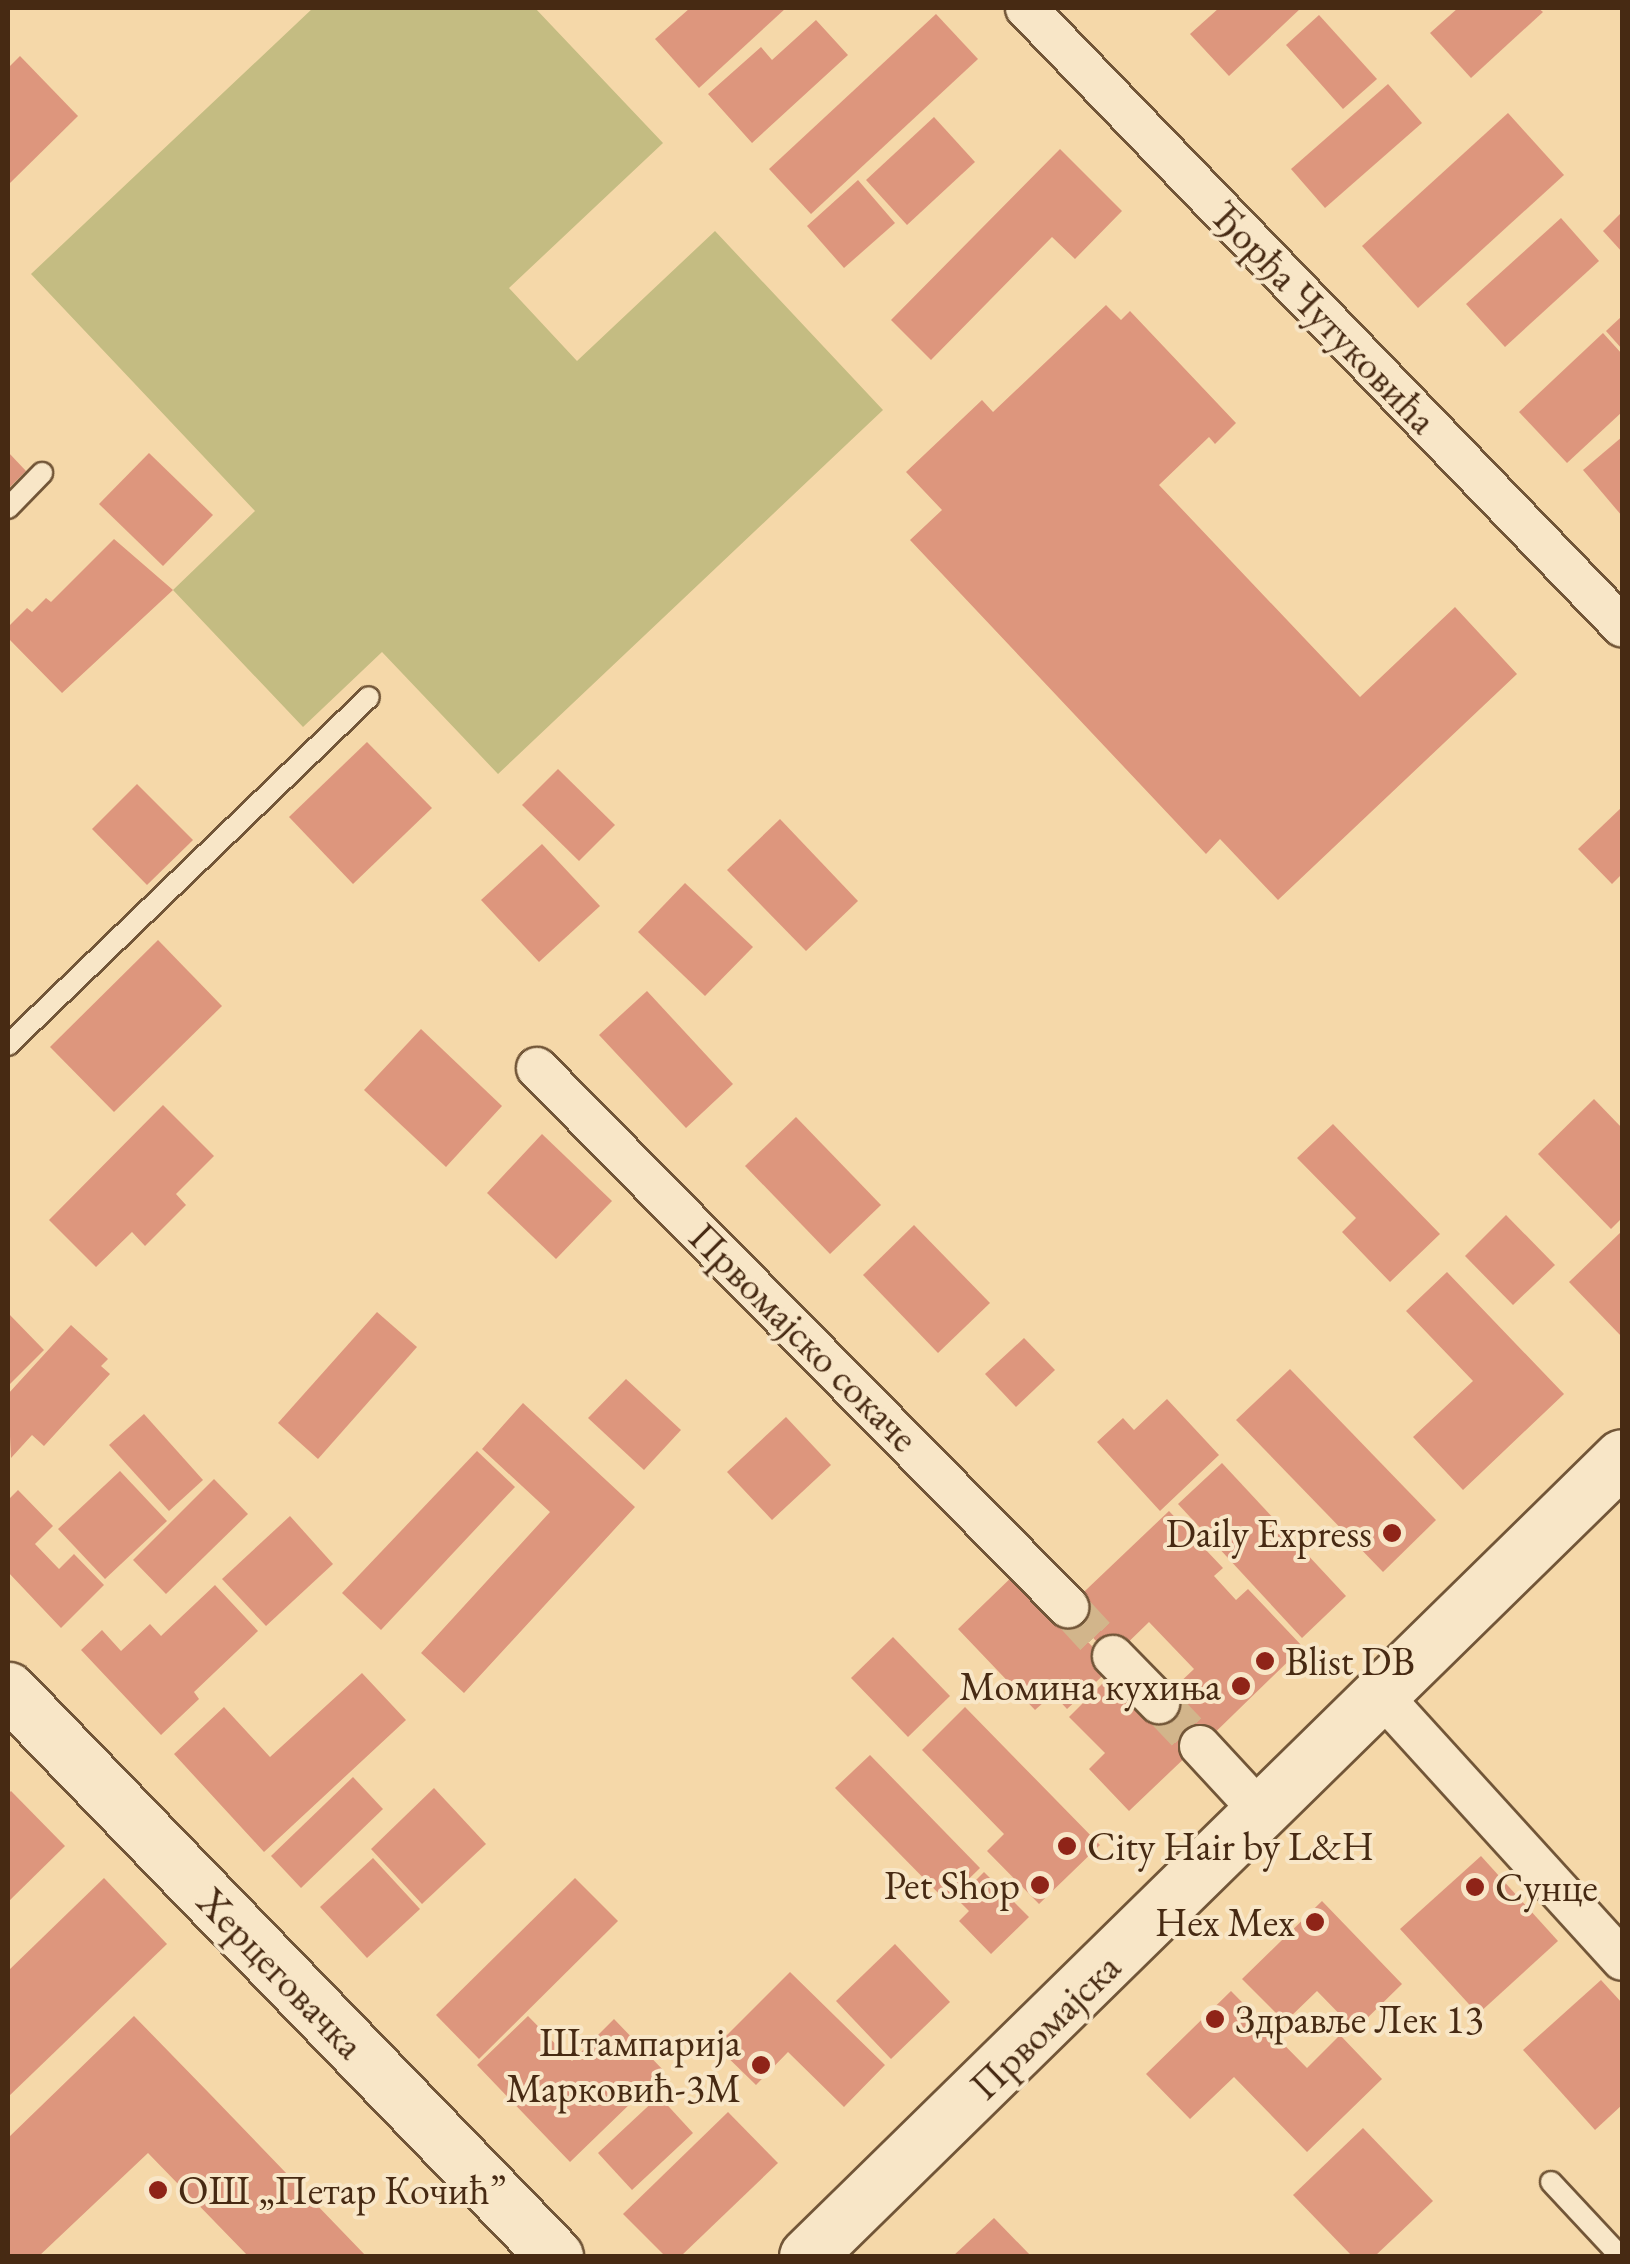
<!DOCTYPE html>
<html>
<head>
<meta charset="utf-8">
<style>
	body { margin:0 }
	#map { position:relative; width:1630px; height:2264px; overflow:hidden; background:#f5d8a9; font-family:"EB Garamond",serif }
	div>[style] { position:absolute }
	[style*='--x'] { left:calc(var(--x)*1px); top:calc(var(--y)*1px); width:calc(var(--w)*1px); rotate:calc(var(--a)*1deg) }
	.green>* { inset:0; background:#c4bc82 }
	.building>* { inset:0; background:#dd967d }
	.street-tunnel>* { height:40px; margin-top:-20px; transform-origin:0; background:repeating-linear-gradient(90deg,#d2b58b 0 40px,transparent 0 60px) }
	.roads { filter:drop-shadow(2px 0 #725638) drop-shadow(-2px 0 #725638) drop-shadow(0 2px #725638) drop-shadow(0 -2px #725638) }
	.lane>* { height:20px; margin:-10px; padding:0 10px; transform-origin:10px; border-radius:10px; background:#f8e6c7 }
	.street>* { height:40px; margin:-20px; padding:0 20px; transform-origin:20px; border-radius:20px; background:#f8e6c7 }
	.secondary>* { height:55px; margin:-27.5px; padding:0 27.5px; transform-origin:27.5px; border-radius:27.5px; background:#f8e6c7 }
	.dots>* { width:28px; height:28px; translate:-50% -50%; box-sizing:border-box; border:5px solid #f8e6c7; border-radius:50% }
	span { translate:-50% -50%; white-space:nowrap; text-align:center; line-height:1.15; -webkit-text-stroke:8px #f8e6c7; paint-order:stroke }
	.street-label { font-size:40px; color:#472a13 }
	.poi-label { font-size:40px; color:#472a13 }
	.right { translate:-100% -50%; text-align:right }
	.left { translate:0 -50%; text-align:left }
	.frame { position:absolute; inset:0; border:10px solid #472a13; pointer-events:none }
</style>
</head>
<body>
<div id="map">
	<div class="green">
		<i style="clip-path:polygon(313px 8px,535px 8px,663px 143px,509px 288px,577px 361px,715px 231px,883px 410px,498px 774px,382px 652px,303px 727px,173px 590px,255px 511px,31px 274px)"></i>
	</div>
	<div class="building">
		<i style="clip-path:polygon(690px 8px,786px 8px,699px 88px,655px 39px)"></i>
		<i style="clip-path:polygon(1219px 8px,1301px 8px,1229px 76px,1190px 34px)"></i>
		<i style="clip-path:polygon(1458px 8px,1538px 8px,1543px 12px,1471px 78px,1430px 33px)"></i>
		<i style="clip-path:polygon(936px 14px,978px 59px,811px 214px,769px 169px)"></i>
		<i style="clip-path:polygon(1319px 15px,1377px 79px,1343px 109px,1286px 45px)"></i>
		<i style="clip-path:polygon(816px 20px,848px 55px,752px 143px,708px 94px,761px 47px,772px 60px)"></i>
		<i style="clip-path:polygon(20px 56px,78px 116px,8px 185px,8px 68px)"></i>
		<i style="clip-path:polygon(1388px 84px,1422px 123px,1325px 208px,1291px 169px)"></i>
		<i style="clip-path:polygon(1508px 113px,1564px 175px,1418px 308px,1362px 246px)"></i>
		<i style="clip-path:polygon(934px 117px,975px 162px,907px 225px,866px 180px)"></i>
		<i style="clip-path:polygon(1060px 149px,1122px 211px,1075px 259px,1052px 237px,931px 360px,891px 320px)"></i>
		<i style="clip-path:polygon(858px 180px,895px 223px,844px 268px,807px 226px)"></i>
		<i style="clip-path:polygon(1622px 212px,1622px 252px,1603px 231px)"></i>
		<i style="clip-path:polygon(1561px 218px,1599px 261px,1505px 347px,1466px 304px)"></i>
		<i style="clip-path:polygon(1106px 305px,1121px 320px,1130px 311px,1236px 423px,1215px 444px,1209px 437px,1159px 485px,1360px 697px,1455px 607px,1517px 674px,1278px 900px,1220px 839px,1206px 854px,910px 540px,942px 510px,906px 472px,982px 400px,993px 412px)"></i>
		<i style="clip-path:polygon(1622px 316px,1622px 349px,1606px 331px)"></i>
		<i style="clip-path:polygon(1603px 333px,1622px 354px,1622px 412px,1567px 463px,1519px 412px)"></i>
		<i style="clip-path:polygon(1622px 437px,1622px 516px,1583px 470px)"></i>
		<i style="clip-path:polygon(8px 452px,26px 471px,8px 489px)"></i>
		<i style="clip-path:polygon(149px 453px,213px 515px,163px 566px,99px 504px)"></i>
		<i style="clip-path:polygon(114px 539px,173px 590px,62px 693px,8px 638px,8px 627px,27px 608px,32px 612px,46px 598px,51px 602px)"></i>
		<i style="clip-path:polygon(367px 742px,432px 808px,353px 884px,289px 817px)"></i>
		<i style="clip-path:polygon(558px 769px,615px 825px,579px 861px,522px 805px)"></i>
		<i style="clip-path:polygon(137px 784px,193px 840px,147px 885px,92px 829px)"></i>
		<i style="clip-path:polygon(1622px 807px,1622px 874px,1612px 884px,1578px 849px)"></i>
		<i style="clip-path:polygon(780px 819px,858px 901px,806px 951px,727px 870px)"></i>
		<i style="clip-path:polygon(542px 844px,600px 906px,539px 962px,481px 900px)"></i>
		<i style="clip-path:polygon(685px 883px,753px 947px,705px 996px,638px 932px)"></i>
		<i style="clip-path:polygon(158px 940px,222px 1006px,114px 1112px,50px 1047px)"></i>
		<i style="clip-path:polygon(647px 991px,733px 1084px,686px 1128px,599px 1035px)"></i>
		<i style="clip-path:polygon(421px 1029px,502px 1106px,446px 1167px,364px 1090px)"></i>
		<i style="clip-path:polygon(1594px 1099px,1622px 1128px,1622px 1218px,1611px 1229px,1538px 1154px)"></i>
		<i style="clip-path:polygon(163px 1105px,214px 1156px,176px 1194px,186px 1205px,145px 1246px,132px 1232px,96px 1267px,49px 1220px)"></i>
		<i style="clip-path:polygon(796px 1117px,881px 1205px,830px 1254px,745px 1166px)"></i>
		<i style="clip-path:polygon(1333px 1124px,1440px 1234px,1390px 1282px,1342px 1232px,1356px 1218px,1297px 1158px)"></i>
		<i style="clip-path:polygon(542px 1134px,612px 1201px,556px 1259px,487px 1193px)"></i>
		<i style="clip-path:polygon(1506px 1215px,1555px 1265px,1513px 1305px,1465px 1256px)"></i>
		<i style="clip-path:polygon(914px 1225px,990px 1303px,938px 1353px,863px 1275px)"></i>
		<i style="clip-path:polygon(1622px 1231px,1622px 1337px,1569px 1282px)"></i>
		<i style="clip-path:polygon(1447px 1272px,1564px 1394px,1463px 1490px,1413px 1437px,1473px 1381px,1406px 1311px)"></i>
		<i style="clip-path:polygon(377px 1312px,417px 1347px,318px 1459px,278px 1423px)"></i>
		<i style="clip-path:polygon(8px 1313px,44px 1350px,8px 1386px)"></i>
		<i style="clip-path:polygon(71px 1325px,108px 1359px,101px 1366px,110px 1374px,44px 1446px,32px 1435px,11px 1458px,8px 1394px)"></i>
		<i style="clip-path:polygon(1024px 1338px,1055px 1370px,1016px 1407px,985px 1374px)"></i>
		<i style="clip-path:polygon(1290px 1369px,1436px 1520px,1383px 1572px,1236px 1420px)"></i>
		<i style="clip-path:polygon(626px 1379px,681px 1430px,644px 1470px,588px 1418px)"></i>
		<i style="clip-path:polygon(1167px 1399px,1219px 1455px,1160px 1511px,1097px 1442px,1123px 1418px,1134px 1430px)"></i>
		<i style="clip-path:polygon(523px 1403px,635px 1507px,464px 1693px,421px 1653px,550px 1512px,482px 1449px)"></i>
		<i style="clip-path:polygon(144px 1414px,203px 1480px,169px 1511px,109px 1445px)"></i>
		<i style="clip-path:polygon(786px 1417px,831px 1465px,772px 1520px,727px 1472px)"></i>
		<i style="clip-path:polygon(477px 1451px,515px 1487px,381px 1630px,342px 1593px)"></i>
		<i style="clip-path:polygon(1222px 1463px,1346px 1596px,1302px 1638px,1178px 1504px)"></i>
		<i style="clip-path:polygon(120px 1471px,167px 1521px,105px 1579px,58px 1529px)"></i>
		<i style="clip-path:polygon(214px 1479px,248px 1514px,166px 1594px,133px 1560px)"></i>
		<i style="clip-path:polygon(18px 1490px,53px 1526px,35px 1544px,59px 1569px,74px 1554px,104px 1585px,61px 1628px,8px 1572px,8px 1500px)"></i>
		<i style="clip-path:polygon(1169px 1511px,1223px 1568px,1214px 1576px,1236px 1600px,1248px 1589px,1303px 1647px,1198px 1749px,1156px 1705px,1194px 1669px,1149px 1622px,1112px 1658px,1066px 1609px)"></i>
		<i style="clip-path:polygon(290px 1516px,333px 1564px,266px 1626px,222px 1579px)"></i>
		<i style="clip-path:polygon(1019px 1570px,1112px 1667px,1067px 1709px,1053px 1694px,1035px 1710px,958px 1629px)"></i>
		<i style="clip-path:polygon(215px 1585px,258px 1631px,194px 1692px,199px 1699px,161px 1735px,81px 1650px,102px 1630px,121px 1651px,150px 1624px,161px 1636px)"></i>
		<i style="clip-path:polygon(893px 1637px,950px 1696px,908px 1737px,851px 1678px)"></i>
		<i style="clip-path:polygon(1115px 1671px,1192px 1751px,1129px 1811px,1089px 1769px,1105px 1753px,1069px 1717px)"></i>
		<i style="clip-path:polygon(362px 1673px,406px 1720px,264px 1852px,174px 1754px,224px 1707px,270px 1757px)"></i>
		<i style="clip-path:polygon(965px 1707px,1100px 1845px,1039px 1904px,987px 1851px,1004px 1834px,922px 1750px)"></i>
		<i style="clip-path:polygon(870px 1755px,980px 1868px,946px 1901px,835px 1788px)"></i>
		<i style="clip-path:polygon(353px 1777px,383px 1809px,301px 1888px,271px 1856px)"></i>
		<i style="clip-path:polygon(434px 1788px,486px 1844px,422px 1904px,371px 1849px)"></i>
		<i style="clip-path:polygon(11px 1791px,65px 1846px,8px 1902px,8px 1794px)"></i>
		<i style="clip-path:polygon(1481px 1856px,1558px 1941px,1478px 2014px,1400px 1929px)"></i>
		<i style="clip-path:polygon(373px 1858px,420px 1909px,367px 1958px,320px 1907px)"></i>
		<i style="clip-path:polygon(984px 1872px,1029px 1917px,991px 1954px,959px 1921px,969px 1911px,957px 1899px)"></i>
		<i style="clip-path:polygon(104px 1878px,167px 1944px,8px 2097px,8px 1971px)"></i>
		<i style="clip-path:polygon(575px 1878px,618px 1921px,479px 2059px,436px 2015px)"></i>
		<i style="clip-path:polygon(1322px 1901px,1402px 1984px,1355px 2030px,1317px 1991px,1285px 2022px,1242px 1979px)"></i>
		<i style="clip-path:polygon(895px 1944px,950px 2002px,891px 2059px,836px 2001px)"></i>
		<i style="clip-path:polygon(790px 1972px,885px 2065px,844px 2107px,788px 2052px,756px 2085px,716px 2046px)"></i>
		<i style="clip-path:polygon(1601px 1980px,1622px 2003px,1622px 2105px,1595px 2130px,1523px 2050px)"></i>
		<i style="clip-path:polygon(1231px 1991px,1307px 2068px,1340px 2035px,1382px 2079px,1307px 2152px,1234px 2077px,1190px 2119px,1146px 2074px)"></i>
		<i style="clip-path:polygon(134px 2016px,209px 2093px,366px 2256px,248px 2256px,148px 2153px,39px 2256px,8px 2256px,8px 2138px)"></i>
		<i style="clip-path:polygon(528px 2016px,572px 2061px,614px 2019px,664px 2071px,570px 2162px,477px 2065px)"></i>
		<i style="clip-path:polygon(659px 2096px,693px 2133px,632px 2190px,598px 2153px)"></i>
		<i style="clip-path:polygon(728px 2112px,778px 2163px,681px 2256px,665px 2256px,623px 2214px)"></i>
		<i style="clip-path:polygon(1363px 2128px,1433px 2201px,1375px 2256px,1352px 2256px,1293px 2195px)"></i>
		<i style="clip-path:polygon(994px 2218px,1031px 2256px,953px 2256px)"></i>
	</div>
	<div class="street-tunnel">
		<i style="--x:1068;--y:1607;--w:67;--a:47.4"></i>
		<i style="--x:1159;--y:1703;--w:59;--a:46.4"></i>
	</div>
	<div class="roads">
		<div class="lane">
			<i style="--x:8;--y:508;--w:49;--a:-45.8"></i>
			<i style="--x:8;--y:1045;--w:501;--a:-43.95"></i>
			<i style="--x:1551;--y:2182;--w:101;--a:47"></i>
		</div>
		<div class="street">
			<i style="--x:1026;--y:8;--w:859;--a:46.04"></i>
			<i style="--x:537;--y:1068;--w:757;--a:45.43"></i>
			<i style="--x:1113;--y:1656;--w:66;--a:45.6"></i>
			<i style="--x:1383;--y:1697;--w:355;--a:47.7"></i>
			<i style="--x:1200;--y:1746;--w:93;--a:47.2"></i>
		</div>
		<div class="secondary">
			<i style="--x:8;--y:1690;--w:787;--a:45.98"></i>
			<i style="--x:807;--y:2256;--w:1141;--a:-44.43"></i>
		</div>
	</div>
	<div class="dots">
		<i style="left:1392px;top:1533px;background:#8f2418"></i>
		<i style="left:1265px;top:1661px;background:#8f2418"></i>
		<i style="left:1241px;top:1686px;background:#8f2418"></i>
		<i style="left:1067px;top:1846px;background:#8f2418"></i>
		<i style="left:1040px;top:1885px;background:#8f2418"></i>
		<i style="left:1475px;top:1887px;background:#8f2418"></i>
		<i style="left:1315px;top:1922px;background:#8f2418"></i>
		<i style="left:1215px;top:2019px;background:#8f2418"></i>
		<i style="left:761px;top:2065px;background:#8f2418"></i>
		<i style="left:158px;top:2190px;background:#8f2418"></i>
	</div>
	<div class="street-label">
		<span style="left:1324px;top:317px;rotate:46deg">Ђорђа Чутуковића</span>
		<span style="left:804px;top:1337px;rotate:45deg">Првомајско сокаче</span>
		<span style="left:281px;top:1973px;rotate:46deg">Херцеговачка</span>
		<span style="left:1045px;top:2026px;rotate:-44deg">Првомајска</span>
	</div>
	<div class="poi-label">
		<span class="right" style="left:1372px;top:1533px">Daily Express</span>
		<span class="left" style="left:1285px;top:1661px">Blist DB</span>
		<span class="right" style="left:1221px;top:1686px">Момина кухиња</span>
		<span class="left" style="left:1087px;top:1846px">City Hair by L&amp;H</span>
		<span class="right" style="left:1020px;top:1885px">Pet Shop</span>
		<span class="left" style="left:1495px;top:1887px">Сунце</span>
		<span class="right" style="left:1295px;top:1922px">Hex Mex</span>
		<span class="left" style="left:1235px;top:2019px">Здравље Лек 13</span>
		<span class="right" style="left:741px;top:2065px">Штампарија<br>Марковић-3М</span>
		<span class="left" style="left:178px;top:2190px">ОШ „Петар Кочић”</span>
	</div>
	<div class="frame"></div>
</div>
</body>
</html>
